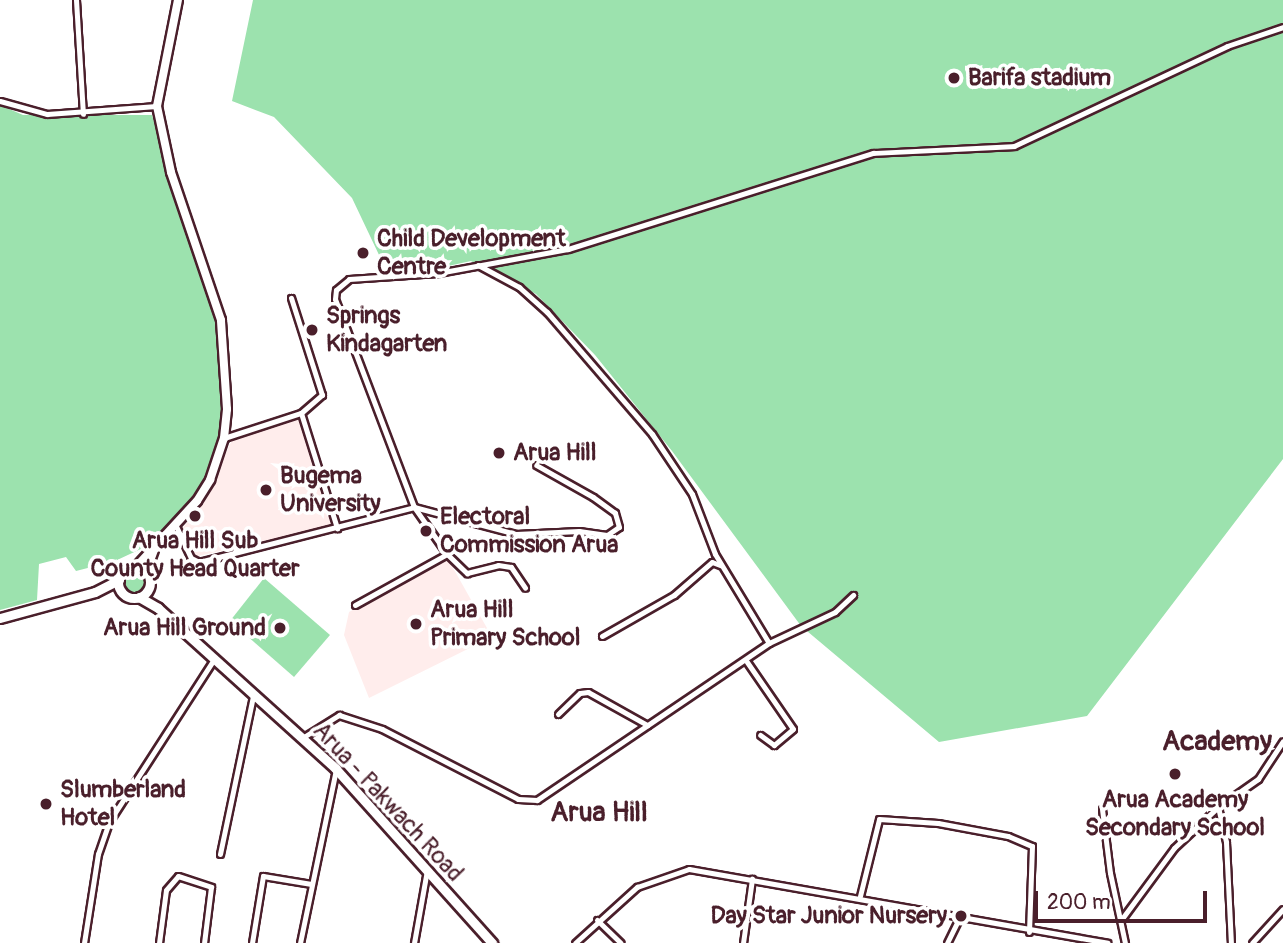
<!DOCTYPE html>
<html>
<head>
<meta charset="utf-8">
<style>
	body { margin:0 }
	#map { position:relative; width:1283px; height:943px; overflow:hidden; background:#fff; font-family:Pangolin,sans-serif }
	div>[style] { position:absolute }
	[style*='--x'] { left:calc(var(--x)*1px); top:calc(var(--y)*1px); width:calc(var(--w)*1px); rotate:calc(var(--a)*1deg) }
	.built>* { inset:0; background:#ffedec }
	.green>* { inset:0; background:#9ce2ae }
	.round { border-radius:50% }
	.roads { filter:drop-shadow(2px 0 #4a1f2b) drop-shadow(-2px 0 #4a1f2b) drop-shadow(0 2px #4a1f2b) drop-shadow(0 -2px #4a1f2b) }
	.street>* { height:5px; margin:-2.5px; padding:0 2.5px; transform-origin:2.5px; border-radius:2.5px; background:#fff }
	.secondary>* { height:8px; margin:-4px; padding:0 4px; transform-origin:4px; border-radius:4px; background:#fff }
	.primary>* { height:9px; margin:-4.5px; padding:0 4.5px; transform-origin:4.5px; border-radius:4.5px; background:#fff }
	.primary>.ring { margin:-4.5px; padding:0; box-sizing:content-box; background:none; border:9px solid #fff; border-radius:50% }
	.dots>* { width:19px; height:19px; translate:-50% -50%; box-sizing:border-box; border:4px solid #fff; border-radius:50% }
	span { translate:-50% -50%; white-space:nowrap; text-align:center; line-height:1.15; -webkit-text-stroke:7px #fff; paint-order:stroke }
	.poi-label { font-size:24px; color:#4a1f2b; font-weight:700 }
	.left { translate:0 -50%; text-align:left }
	.right { translate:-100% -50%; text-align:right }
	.street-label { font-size:24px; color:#4a1f2b }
	.quarter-label { font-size:28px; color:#4a1f2b; font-weight:700 }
	.scale { position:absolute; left:1034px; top:891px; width:173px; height:32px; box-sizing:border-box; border:4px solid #4a1f2b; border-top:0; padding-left:9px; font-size:21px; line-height:24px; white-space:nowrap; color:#4a1f2b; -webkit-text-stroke:5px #fff; paint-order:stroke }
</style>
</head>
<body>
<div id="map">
	<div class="built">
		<i style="clip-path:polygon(300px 415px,334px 525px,194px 557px,182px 529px,203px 502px,232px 440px)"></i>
		<i style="clip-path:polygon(448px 559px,492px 637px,369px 698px,344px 635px,349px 612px)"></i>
	</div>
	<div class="green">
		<i style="clip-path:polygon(253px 0,1283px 0,1283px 459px,1087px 716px,939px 742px,801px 626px,672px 451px,595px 355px,536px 294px,471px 261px,425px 271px,380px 257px,352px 198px,274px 117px,232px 101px)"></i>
		<i style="clip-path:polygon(0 105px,23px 115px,152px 115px,183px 221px,216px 305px,225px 388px,222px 432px,208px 474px,181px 513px,145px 547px,115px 561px,76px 571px,66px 557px,39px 564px,37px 600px,0 610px)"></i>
		<i class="round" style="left:123px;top:570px;width:24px;height:24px"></i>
		<i style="clip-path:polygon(264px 578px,330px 635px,294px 677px,230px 621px)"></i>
	</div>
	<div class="roads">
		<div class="street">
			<i style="--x:76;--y:0;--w:114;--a:86.5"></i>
			<i style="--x:0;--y:101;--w:49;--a:15.5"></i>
			<i style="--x:47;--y:114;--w:110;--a:-4.2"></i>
			<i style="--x:478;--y:265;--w:47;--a:28.2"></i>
			<i style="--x:519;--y:287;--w:38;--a:42"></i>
			<i style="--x:547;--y:312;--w:161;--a:49.3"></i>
			<i style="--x:652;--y:434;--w:72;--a:56.3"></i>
			<i style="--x:692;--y:494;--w:64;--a:69"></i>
			<i style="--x:715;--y:554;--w:104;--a:58.8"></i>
			<i style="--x:301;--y:413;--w:121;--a:72.6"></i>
			<i style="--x:224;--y:438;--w:81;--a:-18"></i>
			<i style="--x:301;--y:413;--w:28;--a:-41"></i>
			<i style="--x:322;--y:395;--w:102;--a:-107.7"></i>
			<i style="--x:414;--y:507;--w:106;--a:14.8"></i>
			<i style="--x:516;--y:534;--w:63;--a:-2.7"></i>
			<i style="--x:579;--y:531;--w:28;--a:8"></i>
			<i style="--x:607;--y:535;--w:14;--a:-34"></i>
			<i style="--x:619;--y:527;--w:15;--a:-106"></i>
			<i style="--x:615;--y:513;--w:27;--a:-144"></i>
			<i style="--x:593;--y:497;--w:65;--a:-150.7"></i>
			<i style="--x:176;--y:526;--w:35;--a:65"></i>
			<i style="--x:191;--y:558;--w:9;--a:27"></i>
			<i style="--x:199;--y:562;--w:222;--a:-14.3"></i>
			<i style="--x:414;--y:507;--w:222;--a:-110.8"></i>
			<i style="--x:335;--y:299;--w:9;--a:-84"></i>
			<i style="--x:336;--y:290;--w:17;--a:-40"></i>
			<i style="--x:349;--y:279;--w:89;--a:-3.9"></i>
			<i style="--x:438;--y:273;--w:132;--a:-10.5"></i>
			<i style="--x:568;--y:249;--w:320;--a:-17.5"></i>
			<i style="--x:873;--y:153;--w:141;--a:-2.8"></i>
			<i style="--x:1014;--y:146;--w:235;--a:-25.1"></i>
			<i style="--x:1227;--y:46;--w:59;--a:-18.7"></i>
			<i style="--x:447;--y:554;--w:28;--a:44"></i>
			<i style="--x:467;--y:573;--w:32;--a:-14"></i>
			<i style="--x:498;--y:565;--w:13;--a:9"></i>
			<i style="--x:511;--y:567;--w:25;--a:56"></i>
			<i style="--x:355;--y:605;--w:105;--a:-29"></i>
			<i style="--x:447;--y:554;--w:57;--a:-125.1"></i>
			<i style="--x:602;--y:636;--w:83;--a:-29.7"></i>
			<i style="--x:674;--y:595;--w:50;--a:-41"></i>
			<i style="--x:712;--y:562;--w:9;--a:21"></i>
			<i style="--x:747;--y:662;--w:81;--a:55.5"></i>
			<i style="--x:793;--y:729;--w:25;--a:140"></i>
			<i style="--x:774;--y:745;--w:17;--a:-144"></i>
			<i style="--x:558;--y:714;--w:30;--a:-44"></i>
			<i style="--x:580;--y:693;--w:8;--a:-7"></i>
			<i style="--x:588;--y:692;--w:68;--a:29.2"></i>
			<i style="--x:302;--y:738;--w:44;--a:-31.9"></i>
			<i style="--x:339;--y:715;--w:45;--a:18"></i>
			<i style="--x:382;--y:729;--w:153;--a:27.2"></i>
			<i style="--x:518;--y:799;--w:19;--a:3"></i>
			<i style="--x:537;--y:800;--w:280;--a:-34.1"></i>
			<i style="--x:769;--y:643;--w:73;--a:-25.2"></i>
			<i style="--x:835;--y:612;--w:25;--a:-43"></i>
			<i style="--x:1218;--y:807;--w:36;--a:77"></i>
			<i style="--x:1226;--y:842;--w:101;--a:87.2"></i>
			<i style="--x:1102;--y:809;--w:64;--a:82.9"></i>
			<i style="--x:1110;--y:873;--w:72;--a:77.9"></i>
			<i style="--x:220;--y:854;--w:161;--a:-78.2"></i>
			<i style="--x:860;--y:896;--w:79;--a:-76.1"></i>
			<i style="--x:879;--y:819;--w:59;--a:3.9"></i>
			<i style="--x:938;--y:823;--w:71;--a:10.5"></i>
			<i style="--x:1008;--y:836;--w:26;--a:23"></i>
			<i style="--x:1032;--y:846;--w:86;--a:92"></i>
			<i style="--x:597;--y:920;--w:33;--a:44"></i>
			<i style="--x:1121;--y:920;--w:89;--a:-53.6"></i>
			<i style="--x:1174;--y:848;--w:60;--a:-43"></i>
			<i style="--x:1218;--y:807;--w:49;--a:-35"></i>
			<i style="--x:1258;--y:779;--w:45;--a:-56.7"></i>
			<i style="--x:84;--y:943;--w:90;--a:-81.1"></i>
			<i style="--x:98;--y:854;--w:34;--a:-71"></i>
			<i style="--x:109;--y:822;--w:190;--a:-57.2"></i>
			<i style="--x:159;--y:943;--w:53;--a:-82.5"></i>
			<i style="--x:166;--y:890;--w:18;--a:-49"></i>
			<i style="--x:178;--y:876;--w:35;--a:18"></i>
			<i style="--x:211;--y:887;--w:56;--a:97.1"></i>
			<i style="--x:252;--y:943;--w:68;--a:-80.7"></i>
			<i style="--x:263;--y:876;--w:49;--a:9.5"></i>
			<i style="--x:300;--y:943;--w:178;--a:-78.3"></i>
			<i style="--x:414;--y:943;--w:74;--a:-79.9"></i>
			<i style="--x:575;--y:943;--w:84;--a:-42.1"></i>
			<i style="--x:637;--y:887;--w:55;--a:-19.1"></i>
			<i style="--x:689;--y:869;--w:425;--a:10"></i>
			<i style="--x:743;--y:943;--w:65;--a:-82"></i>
			<i style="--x:947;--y:943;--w:25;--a:-64"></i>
			<i style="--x:1252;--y:943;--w:46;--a:-47.6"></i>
		</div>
		<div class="secondary">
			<i style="--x:137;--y:566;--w:88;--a:-47.3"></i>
			<i style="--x:197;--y:501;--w:25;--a:-58"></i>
			<i style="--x:210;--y:480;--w:44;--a:-71.6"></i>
			<i style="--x:224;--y:438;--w:29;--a:-84"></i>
			<i style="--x:227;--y:409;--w:89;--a:-93.9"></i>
			<i style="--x:221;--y:320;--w:156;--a:-108.7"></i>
			<i style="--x:171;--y:172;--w:67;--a:-102"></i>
			<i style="--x:157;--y:106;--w:108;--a:-78.8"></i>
			<i style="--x:146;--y:572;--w:23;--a:-70"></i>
		</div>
		<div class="primary">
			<i class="ring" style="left:118px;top:566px;width:23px;height:23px"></i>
			<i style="--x:139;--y:597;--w:22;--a:30"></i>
			<i style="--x:158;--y:608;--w:240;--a:42.1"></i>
			<i style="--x:336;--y:769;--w:234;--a:48.1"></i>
			<i style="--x:0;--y:618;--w:98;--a:-15.3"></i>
			<i style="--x:95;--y:592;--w:27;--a:-27"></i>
		</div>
	</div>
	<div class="dots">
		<i style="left:954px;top:78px;background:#4a1f2b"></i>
		<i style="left:363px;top:253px;background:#4a1f2b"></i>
		<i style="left:312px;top:330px;background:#4a1f2b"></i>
		<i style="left:499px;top:453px;background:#4a1f2b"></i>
		<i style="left:266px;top:490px;background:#4a1f2b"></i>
		<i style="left:195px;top:516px;background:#4a1f2b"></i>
		<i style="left:426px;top:531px;background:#4a1f2b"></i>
		<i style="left:416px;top:624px;background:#4a1f2b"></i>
		<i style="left:280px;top:628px;background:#4a1f2b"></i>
		<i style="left:1175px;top:774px;background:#4a1f2b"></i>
		<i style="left:46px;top:804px;background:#4a1f2b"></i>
		<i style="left:961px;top:916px;background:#4a1f2b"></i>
	</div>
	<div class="poi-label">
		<span class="left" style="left:968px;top:78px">Barifa stadium</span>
		<span class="left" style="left:377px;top:253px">Child Development<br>Centre</span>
		<span class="left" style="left:326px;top:330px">Springs<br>Kindagarten</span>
		<span class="left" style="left:513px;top:453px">Arua Hill</span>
		<span class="left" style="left:280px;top:490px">Bugema<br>University</span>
		<span class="left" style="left:440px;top:531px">Electoral<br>Commission Arua</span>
		<span style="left:195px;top:555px">Arua Hill Sub<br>County Head Quarter</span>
		<span class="left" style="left:430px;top:624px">Arua Hill<br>Primary School</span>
		<span class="right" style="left:266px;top:628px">Arua Hill Ground</span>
		<span class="left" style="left:60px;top:804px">Slumberland<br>Hotel</span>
		<span style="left:1175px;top:814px">Arua Academy<br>Secondary School</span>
		<span class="right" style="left:947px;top:916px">Day Star Junior Nursery</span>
	</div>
	<div class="street-label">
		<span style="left:388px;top:802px;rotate:47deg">Arua - Pakwach Road</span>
	</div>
	<div class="quarter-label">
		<span style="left:1217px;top:742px">Academy</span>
		<span style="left:599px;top:813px">Arua Hill</span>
	</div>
	<div class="scale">200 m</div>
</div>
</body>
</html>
